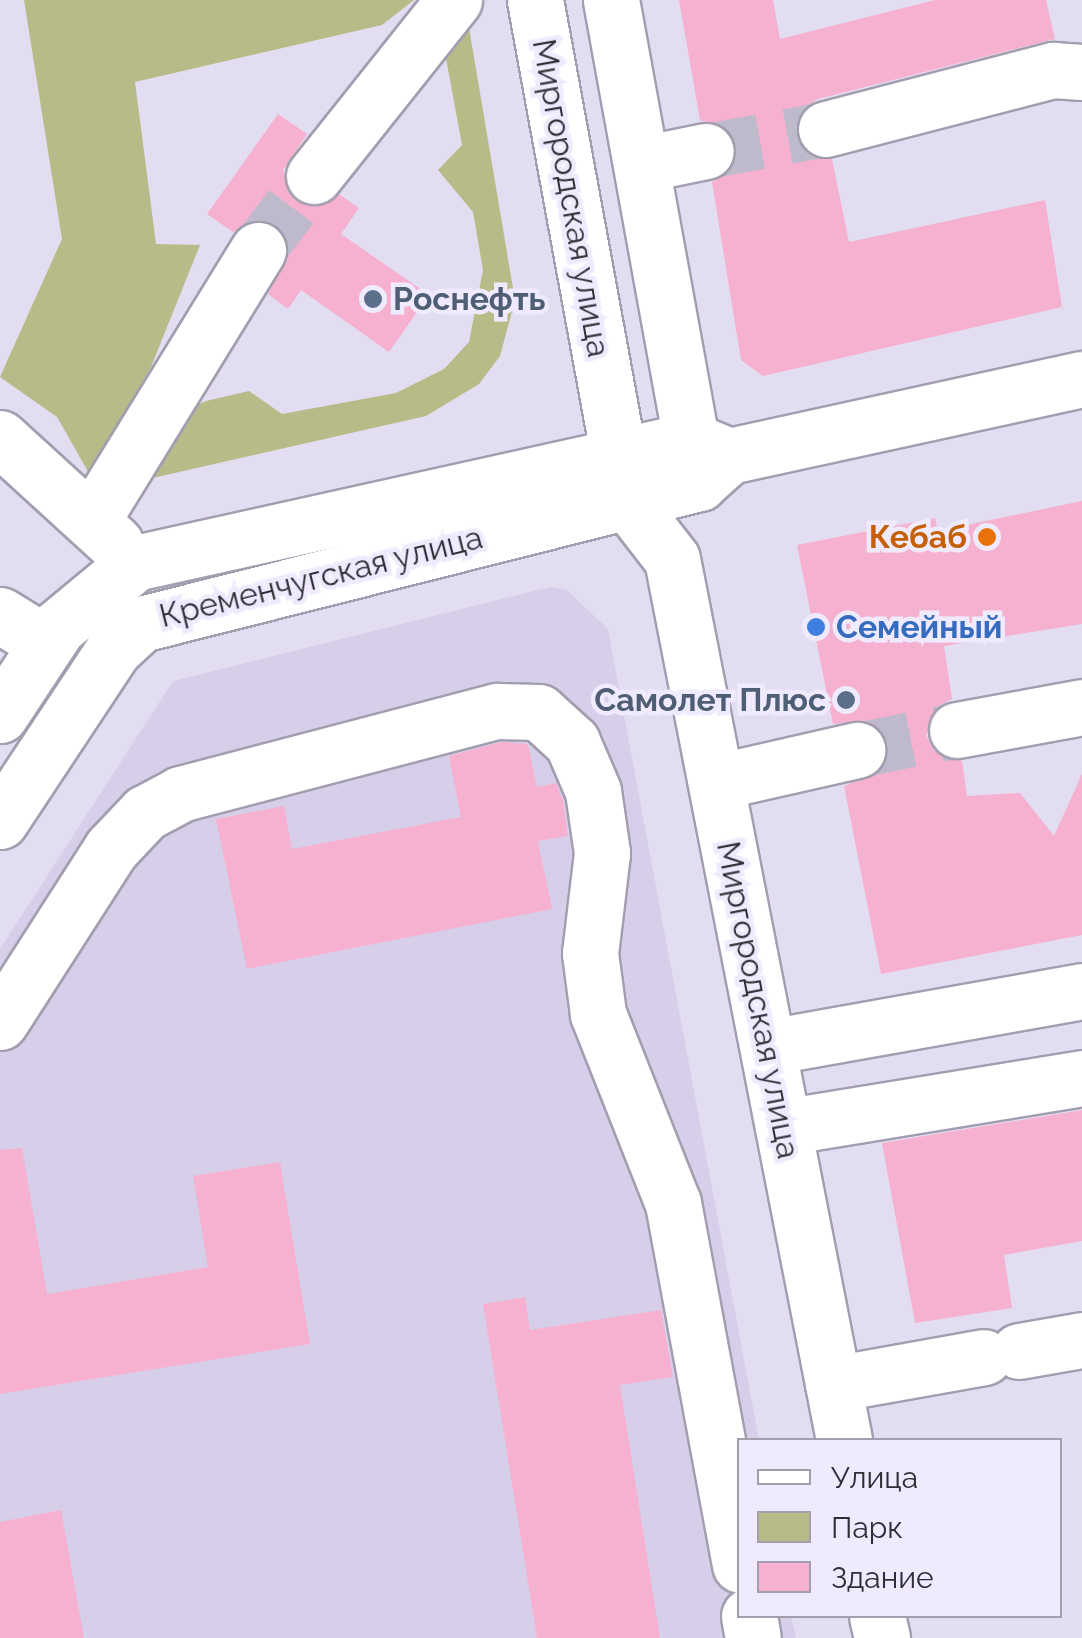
<!DOCTYPE html>
<html>
<head>
<meta charset="utf-8">
<style>
	body { margin:0 }
	#map { position:relative; width:1082px; height:1638px; overflow:hidden; background:#e2ddf1; font-family:Raleway,sans-serif }
	div>[style] { position:absolute }
	[style*='--x'] { left:calc(var(--x)*1px); top:calc(var(--y)*1px); width:calc(var(--w)*1px); rotate:calc(var(--a)*1deg) }
	.built>* { inset:0; background:#d7cfea }
	.green>* { inset:0; background:#b7bb87 }
	.building>* { inset:0; background:#f5b1cf }
	.minor-tunnel>* { height:55px; margin-top:-27.5px; transform-origin:0; background:repeating-linear-gradient(90deg,#bebacb 0 55px,transparent 0 83px) }
	.roads { filter:drop-shadow(2px 0 #a39db0) drop-shadow(-2px 0 #a39db0) drop-shadow(0 2px #a39db0) drop-shadow(0 -2px #a39db0) }
	.minor>* { height:55px; margin:-27.5px; padding:0 27.5px; transform-origin:27.5px; border-radius:27.5px; background:#fff }
	.dots>* { width:28px; height:28px; translate:-50% -50%; box-sizing:border-box; border:5px solid #f0eafe; border-radius:50% }
	span { translate:-50% -50%; white-space:nowrap; text-align:center; line-height:1.15; -webkit-text-stroke:9px #f0eafe; paint-order:stroke }
	.street-label { font-size:32px; color:#2f2d35 }
	.service-label { font-size:32px; color:#4e5e75; font-weight:700 }
	.left { translate:0 -50%; text-align:left }
	.right { translate:-100% -50%; text-align:right }
	.food-label { font-size:32px; color:#c56008; font-weight:700 }
	.shop-label { font-size:32px; color:#366cbe; font-weight:700 }
	.legend { position:absolute; left:737px; top:1438px; width:325px; height:180px; box-sizing:border-box; background:#f0eafe; border:2px solid #a39eae; margin:0; padding:12px 18px; list-style:none; font-size:30px; color:#2f2d35 }
	.legend li { display:flex; align-items:center; gap:20px; height:50px }
	.legend b { width:50px; border:2px solid #a39eae }
</style>
</head>
<body>
<div id="map">
	<div class="built">
		<i style="clip-path:polygon(550px 587px,567px 590px,608px 629px,759px 1440px,740px 1440px,740px 1616px,791px 1616px,796px 1638px,0 1638px,0 949px,173px 681px)"></i>
	</div>
	<div class="green">
		<i style="clip-path:polygon(24px 0,414px 0,382px 25px,135px 82px,156px 244px,200px 245px,151px 367px,90px 475px,57px 417px,0 377px,62px 239px)"></i>
		<i style="clip-path:polygon(466px 10px,515px 300px,500px 356px,479px 384px,426px 416px,135px 482px,183px 412px,206px 401px,249px 391px,282px 414px,396px 393px,444px 369px,469px 342px,483px 270px,473px 212px,438px 170px,462px 145px,445px 53px)"></i>
	</div>
	<div class="building">
		<i style="clip-path:polygon(679px 0,773px 0,780px 39px,935px 0,1046px 0,1055px 39px,818px 99px,803px 108px,796px 136px,804px 152px,832px 159px,849px 242px,1045px 200px,1062px 307px,763px 376px,741px 360px,712px 182px,727px 174px,737px 146px,729px 130px,700px 120px)"></i>
		<i style="clip-path:polygon(278px 114px,307px 134px,283px 170px,294px 200px,324px 205px,339px 194px,359px 208px,341px 234px,429px 295px,389px 352px,301px 290px,288px 309px,268px 294px,289px 252px,275px 224px,258px 219px,233px 232px,207px 214px)"></i>
		<i style="clip-path:polygon(1082px 501px,1082px 624px,944px 646px,952px 699px,936px 707px,926px 735px,934px 751px,962px 761px,967px 796px,1020px 793px,1054px 836px,1082px 774px,1082px 935px,881px 974px,844px 786px,879px 772px,888px 744px,867px 721px,833px 724px,797px 545px,935px 518px,938px 531px)"></i>
		<i style="clip-path:polygon(501px 742px,528px 744px,537px 787px,556px 783px,563px 800px,568px 836px,538px 841px,552px 909px,247px 969px,216px 819px,284px 806px,292px 849px,461px 817px,449px 756px)"></i>
		<i style="clip-path:polygon(1082px 1110px,1082px 1241px,1004px 1255px,1012px 1308px,915px 1323px,882px 1143px)"></i>
		<i style="clip-path:polygon(22px 1148px,47px 1294px,208px 1267px,193px 1176px,280px 1162px,310px 1344px,0 1394px,0 1150px)"></i>
		<i style="clip-path:polygon(525px 1297px,530px 1330px,661px 1310px,673px 1377px,620px 1385px,660px 1638px,537px 1638px,483px 1304px)"></i>
		<i style="clip-path:polygon(61px 1510px,84px 1638px,0 1638px,0 1522px)"></i>
	</div>
	<div class="minor-tunnel">
		<i style="--x:706;--y:151;--w:122;--a:-10.4"></i>
		<i style="--x:258;--y:250;--w:93;--a:-52.9"></i>
		<i style="--x:857;--y:750;--w:102;--a:-11.3"></i>
	</div>
	<div class="roads">
		<div class="minor">
			<i style="--x:535;--y:0;--w:509;--a:79.59"></i>
			<i style="--x:627;--y:501;--w:73;--a:52.2"></i>
			<i style="--x:672;--y:559;--w:898;--a:78.95"></i>
			<i style="--x:611;--y:0;--w:483;--a:79.7"></i>
			<i style="--x:826;--y:129;--w:235;--a:-14.6"></i>
			<i style="--x:1053;--y:70;--w:29;--a:4"></i>
			<i style="--x:642;--y:164;--w:65;--a:-11.5"></i>
			<i style="--x:314;--y:176;--w:225;--a:-51.5"></i>
			<i style="--x:0;--y:438;--w:156;--a:42.4"></i>
			<i style="--x:92;--y:520;--w:317;--a:-58.4"></i>
			<i style="--x:0;--y:615;--w:55;--a:31.7"></i>
			<i style="--x:0;--y:715;--w:105;--a:-56.6"></i>
			<i style="--x:58;--y:627;--w:100;--a:-39.7"></i>
			<i style="--x:135;--y:563;--w:569;--a:-12.47"></i>
			<i style="--x:691;--y:440;--w:41;--a:22.8"></i>
			<i style="--x:729;--y:456;--w:361;--a:-12.3"></i>
			<i style="--x:957;--y:730;--w:127;--a:-10.4"></i>
			<i style="--x:716;--y:782;--w:145;--a:-12.8"></i>
			<i style="--x:0;--y:821;--w:205;--a:-56.5"></i>
			<i style="--x:113;--y:650;--w:38;--a:-43"></i>
			<i style="--x:141;--y:624;--w:576;--a:-14.18"></i>
			<i style="--x:699;--y:483;--w:40;--a:-42"></i>
			<i style="--x:0;--y:1022;--w:206;--a:-57.3"></i>
			<i style="--x:111;--y:849;--w:50;--a:-46.6"></i>
			<i style="--x:145;--y:813;--w:40;--a:-28"></i>
			<i style="--x:180;--y:794;--w:328;--a:-14.7"></i>
			<i style="--x:497;--y:711;--w:42;--a:1.4"></i>
			<i style="--x:539;--y:712;--w:45;--a:42.3"></i>
			<i style="--x:572;--y:742;--w:53;--a:66.8"></i>
			<i style="--x:593;--y:791;--w:63;--a:81.7"></i>
			<i style="--x:602;--y:853;--w:101;--a:96.8"></i>
			<i style="--x:590;--y:953;--w:62;--a:82.5"></i>
			<i style="--x:598;--y:1014;--w:203;--a:68.4"></i>
			<i style="--x:673;--y:1203;--w:368;--a:79.5"></i>
			<i style="--x:768;--y:1047;--w:319;--a:-10.1"></i>
			<i style="--x:783;--y:1127;--w:303;--a:-9.3"></i>
			<i style="--x:1019;--y:1351;--w:64;--a:-9.9"></i>
			<i style="--x:833;--y:1384;--w:153;--a:-10.1"></i>
			<i style="--x:749;--y:1616;--w:22;--a:80"></i>
			<i style="--x:877;--y:1616;--w:23;--a:77"></i>
		</div>
	</div>
	<div class="dots">
		<i style="left:373px;top:299px;background:#5c6f8a"></i>
		<i style="left:987px;top:537px;background:#e8710a"></i>
		<i style="left:816px;top:627px;background:#3f7fe0"></i>
		<i style="left:846px;top:700px;background:#5c6f8a"></i>
	</div>
	<div class="street-label">
		<span style="left:571px;top:198px;rotate:80deg">Миргородская улица</span>
		<span style="left:321px;top:577px;rotate:-14deg">Кременчугская улица</span>
		<span style="left:758px;top:1000px;rotate:79deg">Миргородская улица</span>
	</div>
	<div class="service-label">
		<span class="left" style="left:393px;top:299px">Роснефть</span>
		<span class="right" style="left:826px;top:700px">Самолет Плюс</span>
	</div>
	<div class="food-label">
		<span class="right" style="left:967px;top:537px">Кебаб</span>
	</div>
	<div class="shop-label">
		<span class="left" style="left:836px;top:627px">Семейный</span>
	</div>
	<ul class="legend">
	<li><b style="height:12px;background:#fff"></b>Улица</li>
	<li><b style="height:28px;background:#b7bb87"></b>Парк</li>
	<li><b style="height:28px;background:#f5b1cf"></b>Здание</li>
	</ul>
</div>
</body>
</html>
